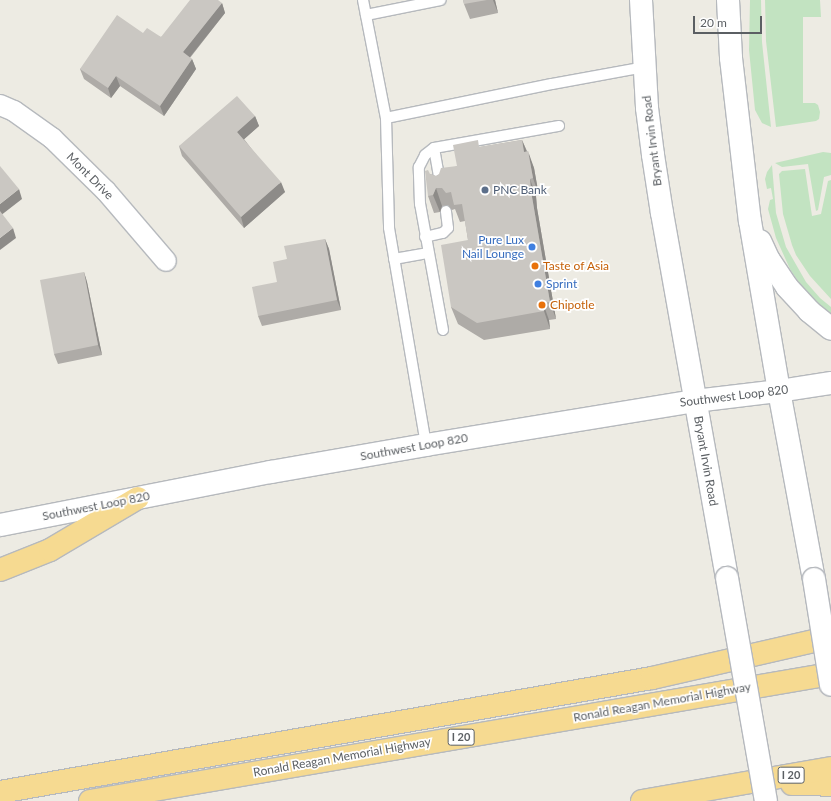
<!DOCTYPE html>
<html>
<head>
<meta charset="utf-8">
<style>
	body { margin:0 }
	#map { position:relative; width:831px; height:801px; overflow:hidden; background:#edebe3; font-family:Lato,sans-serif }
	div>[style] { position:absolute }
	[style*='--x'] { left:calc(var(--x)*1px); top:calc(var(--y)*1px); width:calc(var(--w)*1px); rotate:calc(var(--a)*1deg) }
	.green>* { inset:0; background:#c2e3c1 }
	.roads { filter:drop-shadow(1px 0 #b6b9bd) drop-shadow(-1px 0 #b6b9bd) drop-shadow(0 1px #b6b9bd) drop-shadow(0 -1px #b6b9bd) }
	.lane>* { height:10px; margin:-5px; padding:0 5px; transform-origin:5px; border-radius:5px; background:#fff }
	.street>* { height:20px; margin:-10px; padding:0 10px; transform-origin:10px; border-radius:10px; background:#fff }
	.secondary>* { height:22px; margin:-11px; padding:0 11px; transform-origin:11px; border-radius:11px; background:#fff }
	.highway>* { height:22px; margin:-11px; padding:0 11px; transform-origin:11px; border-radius:11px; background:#f6da91 }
	.bridges { filter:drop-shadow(1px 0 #b5b8bd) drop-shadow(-1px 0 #b5b8bd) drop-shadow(0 1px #b5b8bd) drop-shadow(0 -1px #b5b8bd) }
	.secondary-bridge>* { height:22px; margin:-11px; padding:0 11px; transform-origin:11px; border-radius:11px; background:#fff }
	.wall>* { inset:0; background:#aeaba7 }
	.shaded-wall>* { inset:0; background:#8d8b88 }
	.building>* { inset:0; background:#cac7c2 }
	.dots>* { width:11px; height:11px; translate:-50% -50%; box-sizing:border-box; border:2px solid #fff; border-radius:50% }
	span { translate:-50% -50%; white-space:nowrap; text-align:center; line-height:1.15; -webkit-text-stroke:3.5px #fff; paint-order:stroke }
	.shield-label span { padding:1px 3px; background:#fff; border:1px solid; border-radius:3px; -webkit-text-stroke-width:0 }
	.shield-label { font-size:11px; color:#5b5f63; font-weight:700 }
	.street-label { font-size:12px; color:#5b5f63 }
	.service-label { font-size:12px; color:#4e5e75 }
	.left { translate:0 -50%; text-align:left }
	.shop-label { font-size:12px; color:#366cbe }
	.right { translate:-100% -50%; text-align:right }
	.food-label { font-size:12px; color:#c56008 }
	.scale { position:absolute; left:693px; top:16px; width:69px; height:18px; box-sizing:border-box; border:2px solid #5b5f63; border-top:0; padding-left:5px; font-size:12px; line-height:14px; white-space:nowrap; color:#5b5f63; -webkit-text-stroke:3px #fff; paint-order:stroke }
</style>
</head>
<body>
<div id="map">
	<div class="green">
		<i style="clip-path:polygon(750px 0,761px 0,762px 42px,771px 127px,762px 123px,755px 110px,749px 50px)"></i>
		<i style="clip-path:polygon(765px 0,820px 0,821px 17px,803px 17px,803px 103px,815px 103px,818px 105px,820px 112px,819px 119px,816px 121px,776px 127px,766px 41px)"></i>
		<i style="clip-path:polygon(823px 152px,831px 153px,831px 175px,824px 177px,818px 210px,816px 211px,808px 164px,782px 167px,775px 163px)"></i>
		<i style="clip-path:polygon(772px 165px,776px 213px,786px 247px,806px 282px,820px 298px,831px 307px,831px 315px,818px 305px,801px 286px,790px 269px,776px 238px,768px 209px,770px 200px,773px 199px,771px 188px,767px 189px,765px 179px,767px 172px)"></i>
		<i style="clip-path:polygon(805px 169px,812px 216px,821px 214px,828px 181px,831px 180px,831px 299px,810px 276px,796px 255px,792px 245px,783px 214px,779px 174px,782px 171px)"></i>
	</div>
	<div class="roads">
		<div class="lane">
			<i style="--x:363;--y:0;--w:120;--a:79"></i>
			<i style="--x:386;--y:118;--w:110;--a:88.4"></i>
			<i style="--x:389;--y:228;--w:220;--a:80.3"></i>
			<i style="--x:366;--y:15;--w:76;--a:-11.3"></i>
			<i style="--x:386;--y:118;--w:169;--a:-11.6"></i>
			<i style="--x:552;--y:84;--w:95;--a:-10.4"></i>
			<i style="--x:434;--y:148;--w:40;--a:80"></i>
			<i style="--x:425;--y:237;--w:18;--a:-13"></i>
			<i style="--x:443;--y:233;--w:7;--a:-45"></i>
			<i style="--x:448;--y:228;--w:17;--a:-97"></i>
			<i style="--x:394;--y:259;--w:35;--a:-10"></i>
			<i style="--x:443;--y:330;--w:128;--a:-100.3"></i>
			<i style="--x:420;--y:204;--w:37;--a:-92"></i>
			<i style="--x:419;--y:167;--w:13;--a:-63"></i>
			<i style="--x:425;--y:155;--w:11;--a:-38"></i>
			<i style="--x:434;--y:148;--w:127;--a:-10"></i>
		</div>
		<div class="street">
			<i style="--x:0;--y:105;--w:15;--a:23"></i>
			<i style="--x:14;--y:111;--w:47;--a:35.4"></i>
			<i style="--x:52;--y:138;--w:76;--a:44.5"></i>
			<i style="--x:106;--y:191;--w:92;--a:49.4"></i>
		</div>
		<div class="secondary">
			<i style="--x:641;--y:0;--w:108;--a:86.8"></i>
			<i style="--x:647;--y:108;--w:47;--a:82.7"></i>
			<i style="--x:653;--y:155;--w:59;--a:81.2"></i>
			<i style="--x:662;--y:213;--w:371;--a:79.9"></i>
			<i style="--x:728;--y:0;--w:58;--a:87"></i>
			<i style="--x:731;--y:58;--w:164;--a:83.4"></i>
			<i style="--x:750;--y:221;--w:172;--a:80.3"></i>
			<i style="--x:779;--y:391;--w:191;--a:79.5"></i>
			<i style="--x:760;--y:241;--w:21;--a:65"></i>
			<i style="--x:769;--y:260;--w:32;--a:56"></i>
			<i style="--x:787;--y:287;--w:33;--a:47"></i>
			<i style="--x:809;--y:311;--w:28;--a:39"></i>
			<i style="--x:0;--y:525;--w:276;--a:-11.1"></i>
			<i style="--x:271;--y:472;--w:157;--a:-9.9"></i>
			<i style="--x:426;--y:445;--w:273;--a:-9.3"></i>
			<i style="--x:695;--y:401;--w:85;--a:-6.8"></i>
			<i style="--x:779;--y:391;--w:53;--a:-8.7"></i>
		</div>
		<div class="highway">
			<i style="--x:0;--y:570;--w:54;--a:-21.8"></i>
			<i style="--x:50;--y:550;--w:102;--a:-30.6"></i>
			<i style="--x:792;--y:784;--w:39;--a:1"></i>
			<i style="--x:0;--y:792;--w:662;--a:-9.92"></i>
			<i style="--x:652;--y:678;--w:184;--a:-12.9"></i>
			<i style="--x:90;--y:801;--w:752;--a:-9.73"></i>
			<i style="--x:642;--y:801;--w:192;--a:-9.9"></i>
		</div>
	</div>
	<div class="bridges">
		<div class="secondary-bridge">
			<i style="--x:727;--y:578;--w:226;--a:80.1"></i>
			<i style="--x:814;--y:579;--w:107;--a:80.9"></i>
		</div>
	</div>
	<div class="wall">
		<i style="clip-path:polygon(463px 0,495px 0,498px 13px,470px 19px,464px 4px)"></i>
		<i style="clip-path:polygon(222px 3px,225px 13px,190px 58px,192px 59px,196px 69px,164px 116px,120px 86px,111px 98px,84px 79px,80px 69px,143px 33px,161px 37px)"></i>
		<i style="clip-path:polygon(255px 116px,259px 126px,244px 139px,285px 192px,244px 228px,182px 156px,179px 146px)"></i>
		<i style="clip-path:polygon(522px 140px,527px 151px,534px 168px,539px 196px,536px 196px,537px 208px,556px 319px,549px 320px,550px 329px,484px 340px,458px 324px,451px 307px,468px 240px,465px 221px,460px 222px,455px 209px,452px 210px,448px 205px,442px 206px,440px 212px,434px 213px,428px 196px,430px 174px,436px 176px,457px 166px,480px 147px)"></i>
		<i style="clip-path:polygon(325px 239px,329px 249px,341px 310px,262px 326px,258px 316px,277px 282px,287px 259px)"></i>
		<i style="clip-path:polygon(84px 272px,87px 282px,102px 355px,58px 364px,54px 354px)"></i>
	</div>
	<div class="shaded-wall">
		<i style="clip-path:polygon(493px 0,495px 0,498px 13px)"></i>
		<i style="clip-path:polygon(222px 3px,225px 13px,186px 62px,183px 52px)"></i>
		<i style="clip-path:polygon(192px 59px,196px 69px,164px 116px,160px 106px)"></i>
		<i style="clip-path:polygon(116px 76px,120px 86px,111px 98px,108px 88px)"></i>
		<i style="clip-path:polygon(255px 116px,259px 126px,241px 142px,237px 132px)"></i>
		<i style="clip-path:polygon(522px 140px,529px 157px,524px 152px)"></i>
		<i style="clip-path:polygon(528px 151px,534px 168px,539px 196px,533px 178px)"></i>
		<i style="clip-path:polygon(530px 179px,536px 196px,537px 208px,556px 319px,550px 302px,531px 191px)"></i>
		<i style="clip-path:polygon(281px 182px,285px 192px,244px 228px,241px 217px)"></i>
		<i style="clip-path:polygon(436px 188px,442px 206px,440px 212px,433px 195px)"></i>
		<i style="clip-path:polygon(19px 189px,22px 199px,0 216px,0 204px)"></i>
		<i style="clip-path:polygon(13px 228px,16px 238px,0 250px,0 238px)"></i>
		<i style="clip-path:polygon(325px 239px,329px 249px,341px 310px,337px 300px)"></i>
		<i style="clip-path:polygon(84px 272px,87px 282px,102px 355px,98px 345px)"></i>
		<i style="clip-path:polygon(543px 303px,549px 320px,550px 329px,544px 311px)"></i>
	</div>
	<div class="building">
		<i style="clip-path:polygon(190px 0,218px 0,222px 3px,183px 52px,192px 59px,160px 106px,116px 76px,108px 88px,80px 69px,117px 15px,143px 33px,147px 28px,161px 37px)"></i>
		<i style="clip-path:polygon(463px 0,487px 0,464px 4px)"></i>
		<i style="clip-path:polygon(237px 96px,255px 116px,237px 132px,281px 182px,241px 217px,179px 146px)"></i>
		<i style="clip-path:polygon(478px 140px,479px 147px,522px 140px,524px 152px,528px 151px,533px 178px,530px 179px,531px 191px,550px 302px,543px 303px,544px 311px,477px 323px,451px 307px,441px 245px,468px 240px,462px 204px,454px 205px,451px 192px,446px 193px,442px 188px,436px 188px,433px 195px,428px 196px,425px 171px,428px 170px,430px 174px,436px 176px,439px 174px,441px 168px,457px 166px,453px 145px)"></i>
		<i style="clip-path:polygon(0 166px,19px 189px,0 204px)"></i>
		<i style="clip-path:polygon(0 211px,13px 228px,0 238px)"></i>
		<i style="clip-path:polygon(325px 239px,337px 300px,258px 316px,252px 287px,277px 282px,273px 262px,287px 259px,284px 246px)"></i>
		<i style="clip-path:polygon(84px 272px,98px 345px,54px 354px,40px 280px)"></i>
	</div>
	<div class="dots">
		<i style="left:485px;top:190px;background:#5c6f8a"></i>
		<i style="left:532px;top:247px;background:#3f7fe0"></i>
		<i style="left:535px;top:266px;background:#e8710a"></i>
		<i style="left:538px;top:284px;background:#3f7fe0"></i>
		<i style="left:542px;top:305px;background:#e8710a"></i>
	</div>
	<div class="shield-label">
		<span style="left:461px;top:737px">I 20</span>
		<span style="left:791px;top:775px">I 20</span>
	</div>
	<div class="street-label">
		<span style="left:652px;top:141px;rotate:-97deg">Bryant Irvin Road</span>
		<span style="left:90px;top:176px;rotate:45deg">Mont Drive</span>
		<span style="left:734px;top:396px;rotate:-7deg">Southwest Loop 820</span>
		<span style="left:414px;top:447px;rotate:-10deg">Southwest Loop 820</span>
		<span style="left:706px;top:461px;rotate:80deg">Bryant Irvin Road</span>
		<span style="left:96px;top:506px;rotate:-11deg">Southwest Loop 820</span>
		<span style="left:662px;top:702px;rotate:-10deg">Ronald Reagan Memorial Highway</span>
		<span style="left:342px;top:757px;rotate:-10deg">Ronald Reagan Memorial Highway</span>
	</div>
	<div class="service-label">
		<span class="left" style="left:493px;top:190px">PNC Bank</span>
	</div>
	<div class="shop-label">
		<span class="right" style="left:524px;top:247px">Pure Lux<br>Nail Lounge</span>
		<span class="left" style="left:546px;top:284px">Sprint</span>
	</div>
	<div class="food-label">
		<span class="left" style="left:543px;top:266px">Taste of Asia</span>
		<span class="left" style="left:550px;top:305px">Chipotle</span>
	</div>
	<div class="scale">20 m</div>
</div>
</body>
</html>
